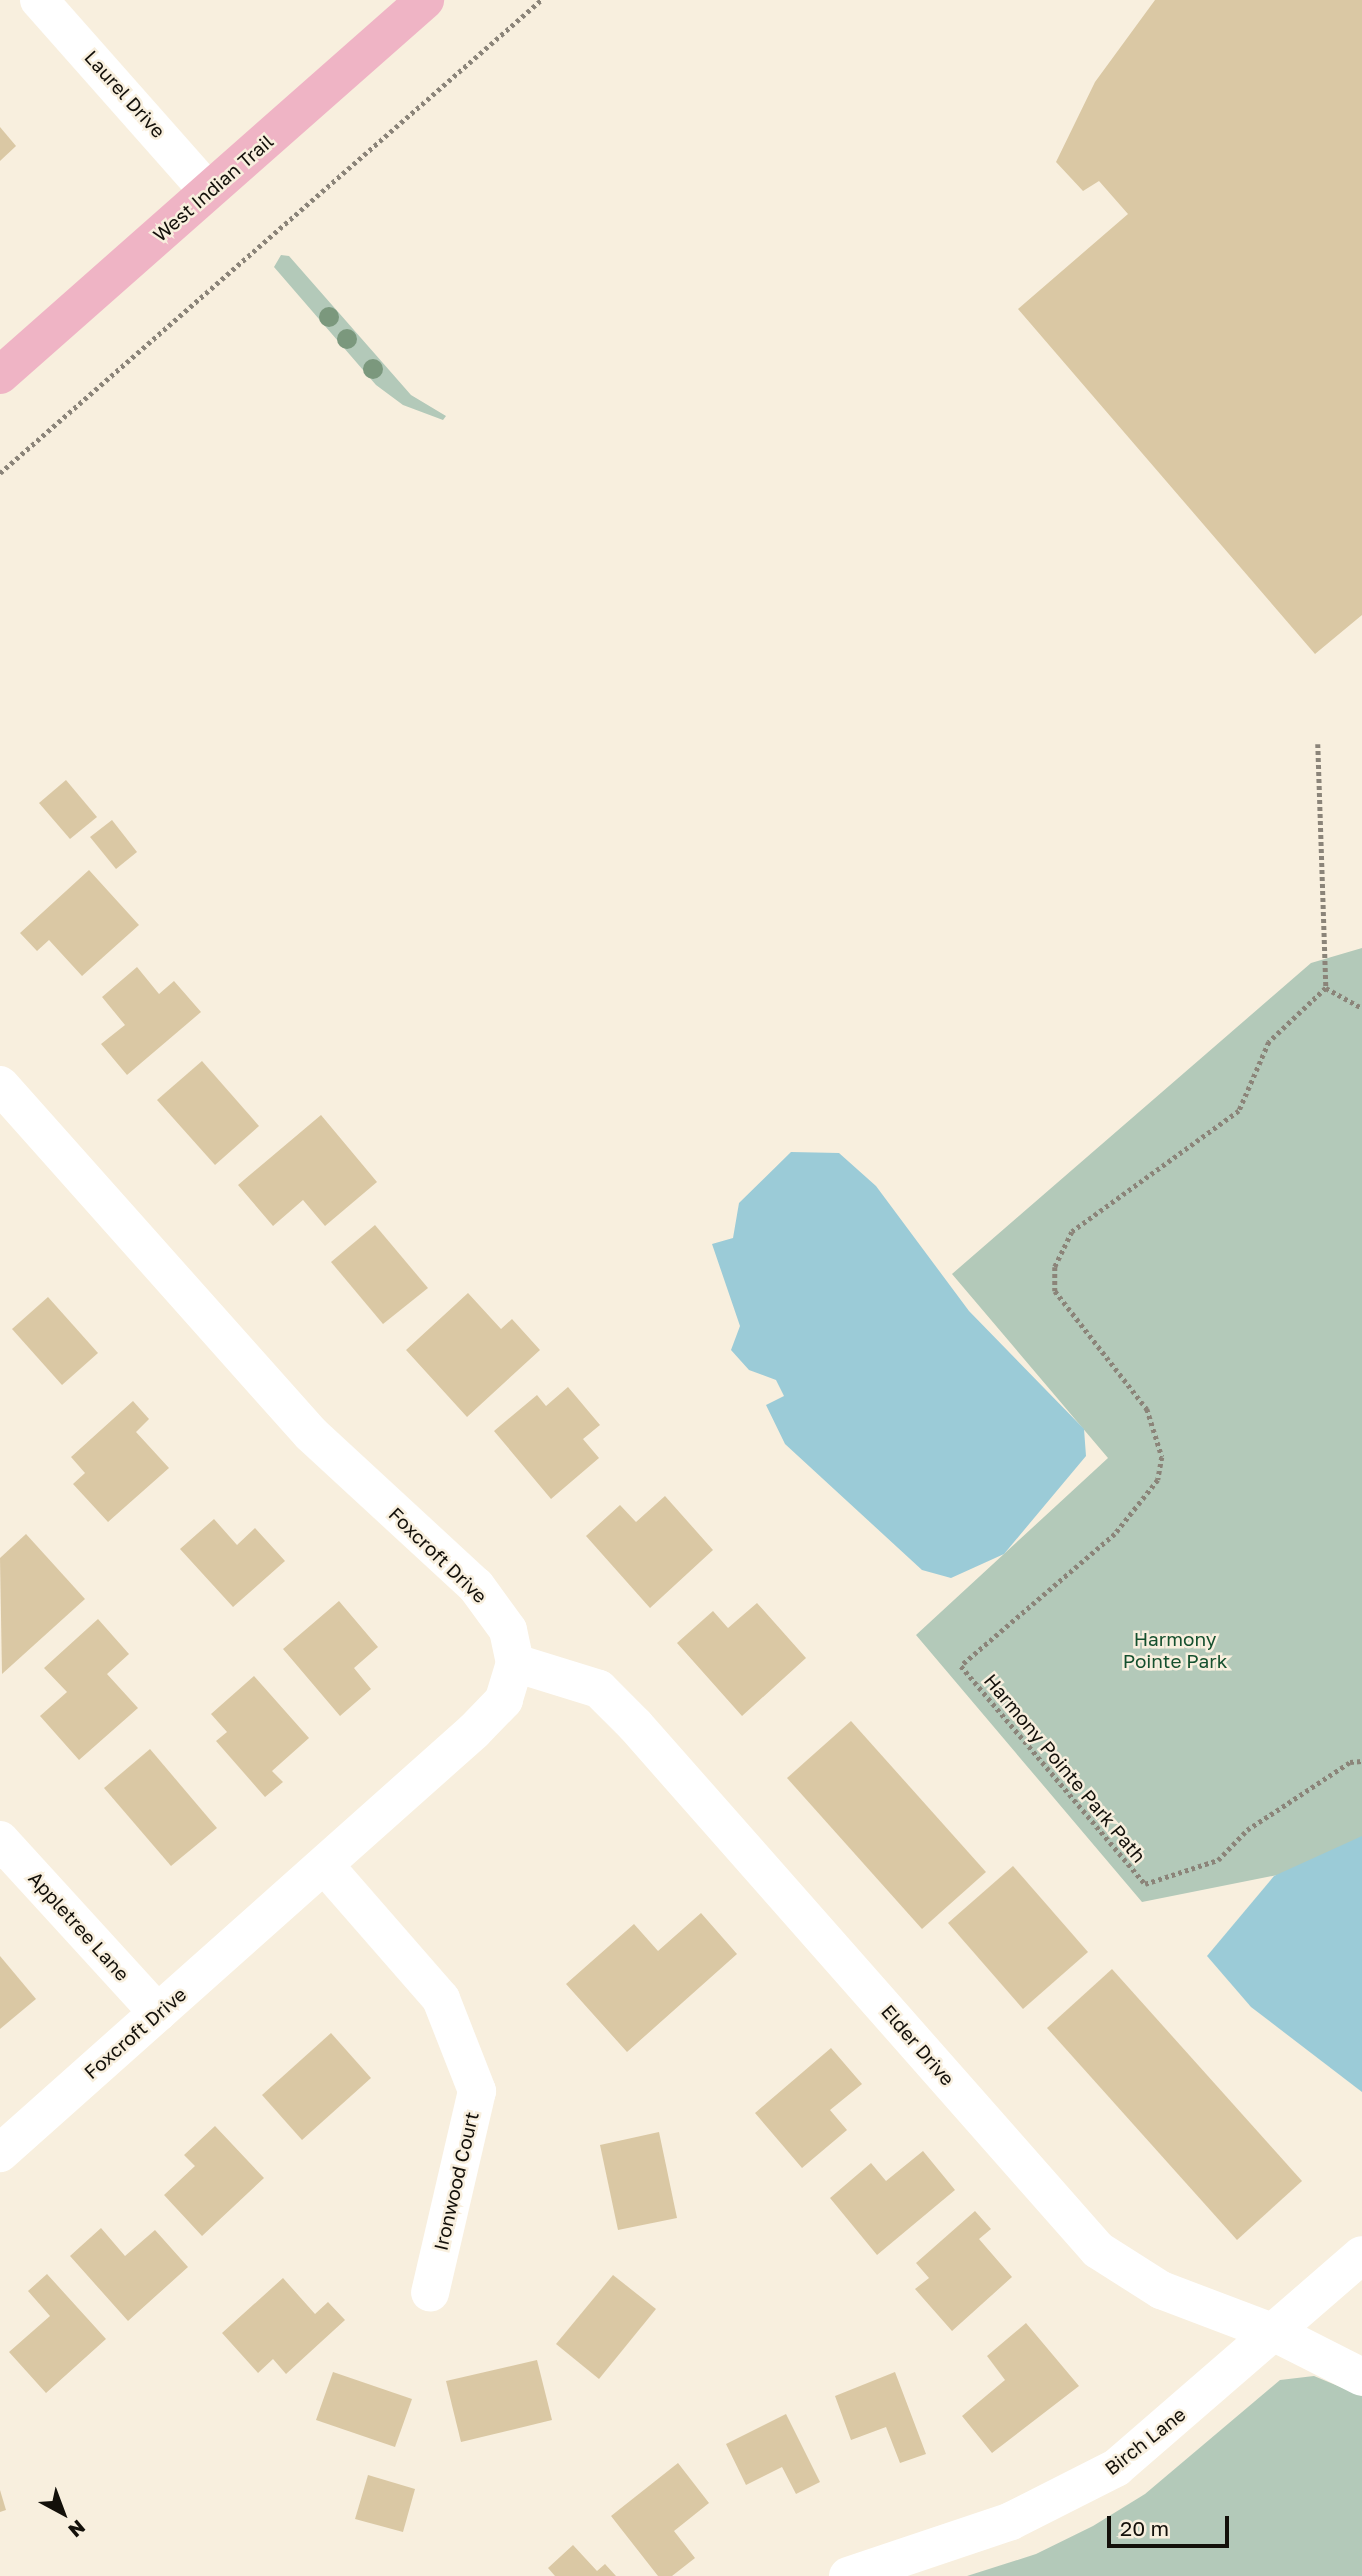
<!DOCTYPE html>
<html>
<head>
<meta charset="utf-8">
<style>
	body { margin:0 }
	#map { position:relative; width:1362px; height:2576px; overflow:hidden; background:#f8efde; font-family:"Golos Text",sans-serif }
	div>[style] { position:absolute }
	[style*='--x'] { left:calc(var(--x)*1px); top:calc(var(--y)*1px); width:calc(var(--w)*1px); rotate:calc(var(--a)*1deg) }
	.green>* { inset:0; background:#b3c9b9 }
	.water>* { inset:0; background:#9bcbd7 }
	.building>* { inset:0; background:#dac8a4 }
	.path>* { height:4.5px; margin-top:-2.25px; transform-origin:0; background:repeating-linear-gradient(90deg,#8b8479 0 3.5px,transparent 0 7px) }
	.minor>* { height:38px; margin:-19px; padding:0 19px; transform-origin:19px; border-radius:19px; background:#fff }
	.major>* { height:38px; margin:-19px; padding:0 19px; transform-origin:19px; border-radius:19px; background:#efb4c5 }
	.trees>* { width:20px; height:20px; margin:-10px; border-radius:50%; background:#7b987d }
	span { translate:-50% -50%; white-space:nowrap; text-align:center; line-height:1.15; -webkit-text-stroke:5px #f8efde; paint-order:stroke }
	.street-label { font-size:19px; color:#13100a }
	.park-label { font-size:19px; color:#15502e }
	.north { position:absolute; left:28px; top:2478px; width:70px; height:70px; -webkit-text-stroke:5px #f8efde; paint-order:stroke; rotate:139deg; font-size:19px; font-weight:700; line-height:28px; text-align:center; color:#13100a }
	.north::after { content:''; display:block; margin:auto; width:24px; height:32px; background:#13100a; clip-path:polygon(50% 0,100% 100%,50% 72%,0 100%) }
	.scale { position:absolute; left:1107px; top:2516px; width:122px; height:32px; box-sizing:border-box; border:4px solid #13100a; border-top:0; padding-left:9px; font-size:21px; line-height:24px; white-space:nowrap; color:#13100a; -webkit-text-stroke:5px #f8efde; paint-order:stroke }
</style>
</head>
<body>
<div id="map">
	<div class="green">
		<i style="clip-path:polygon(281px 255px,289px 256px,411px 395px,446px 416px,443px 420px,403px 405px,376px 385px,274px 267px)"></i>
		<i style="clip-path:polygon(1362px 948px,1362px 1858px,1142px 1902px,916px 1635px,1108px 1458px,952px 1274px,1311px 963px)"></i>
		<i style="clip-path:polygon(1314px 2376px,1362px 2396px,1362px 2576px,967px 2576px,1036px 2554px,1093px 2526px,1145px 2494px,1280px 2380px)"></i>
	</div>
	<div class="water">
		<i style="clip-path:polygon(791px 1152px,839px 1153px,876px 1186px,969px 1311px,1084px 1429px,1086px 1456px,1004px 1554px,951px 1578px,922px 1570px,785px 1444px,766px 1405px,784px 1396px,776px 1380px,749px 1370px,731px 1350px,740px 1326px,712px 1244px,733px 1238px,739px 1203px)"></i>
		<i style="clip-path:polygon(1362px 1836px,1362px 2092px,1251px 2007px,1207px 1956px,1274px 1876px)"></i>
	</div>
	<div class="building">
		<i style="clip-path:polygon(1155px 0,1362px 0,1362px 615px,1315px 654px,1018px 309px,1128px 214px,1099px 181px,1083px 191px,1056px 162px,1095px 82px)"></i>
		<i style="clip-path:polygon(0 127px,16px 146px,0 161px)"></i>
		<i style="clip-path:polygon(66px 780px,97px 817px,70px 839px,39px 803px)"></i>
		<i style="clip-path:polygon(112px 820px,137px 852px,116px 869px,90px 837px)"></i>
		<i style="clip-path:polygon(89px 870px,139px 925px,82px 976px,49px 940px,37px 951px,20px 933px)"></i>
		<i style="clip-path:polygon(137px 967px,159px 994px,174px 981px,201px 1012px,127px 1075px,101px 1044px,125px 1025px,102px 997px)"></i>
		<i style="clip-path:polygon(202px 1061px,259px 1126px,215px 1165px,157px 1100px)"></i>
		<i style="clip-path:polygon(321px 1115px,377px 1182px,325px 1226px,303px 1200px,273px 1226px,238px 1185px)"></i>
		<i style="clip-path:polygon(375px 1225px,428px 1288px,383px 1324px,331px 1262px)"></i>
		<i style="clip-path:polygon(468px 1293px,501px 1329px,512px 1319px,540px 1350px,467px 1417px,406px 1350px)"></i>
		<i style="clip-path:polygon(48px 1297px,98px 1353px,62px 1385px,12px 1329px)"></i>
		<i style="clip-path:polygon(568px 1387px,600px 1425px,583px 1439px,599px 1458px,551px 1499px,494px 1431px,537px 1395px,546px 1406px)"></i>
		<i style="clip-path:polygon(133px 1401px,149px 1419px,136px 1432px,169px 1468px,108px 1522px,73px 1484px,85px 1473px,71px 1457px)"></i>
		<i style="clip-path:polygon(665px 1496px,713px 1550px,650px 1608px,586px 1536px,620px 1505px,636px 1522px)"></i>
		<i style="clip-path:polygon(214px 1519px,237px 1545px,255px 1528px,285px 1561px,233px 1607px,180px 1549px)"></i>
		<i style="clip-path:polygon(26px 1534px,85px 1599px,2px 1674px,0 1558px)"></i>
		<i style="clip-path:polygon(339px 1601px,378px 1647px,354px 1668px,371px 1689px,340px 1716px,283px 1649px)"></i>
		<i style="clip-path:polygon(757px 1603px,806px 1658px,742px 1716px,677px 1643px,713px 1611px,728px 1628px)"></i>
		<i style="clip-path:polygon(98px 1619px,129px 1654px,107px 1674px,138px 1708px,79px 1760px,40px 1716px,67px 1692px,44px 1668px)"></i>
		<i style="clip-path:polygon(254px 1676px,309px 1738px,272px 1771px,283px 1782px,265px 1797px,216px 1741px,227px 1732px,211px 1714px)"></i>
		<i style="clip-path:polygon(851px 1721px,986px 1872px,922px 1929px,787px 1778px)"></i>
		<i style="clip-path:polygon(150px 1749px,217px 1828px,171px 1866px,104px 1788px)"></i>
		<i style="clip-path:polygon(1013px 1866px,1088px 1952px,1023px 2009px,948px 1923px)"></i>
		<i style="clip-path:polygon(701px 1913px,737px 1954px,627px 2052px,566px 1984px,634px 1924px,658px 1951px)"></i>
		<i style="clip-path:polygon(0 1956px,36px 1999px,0 2029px)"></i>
		<i style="clip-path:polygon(1112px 1969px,1302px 2181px,1237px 2240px,1047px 2028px)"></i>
		<i style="clip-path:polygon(331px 2033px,371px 2078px,302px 2140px,262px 2095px)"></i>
		<i style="clip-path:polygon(831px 2048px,862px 2084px,830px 2110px,847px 2130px,802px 2168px,755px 2113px)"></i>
		<i style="clip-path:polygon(215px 2126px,264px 2178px,202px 2236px,164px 2195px,195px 2166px,184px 2155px)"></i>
		<i style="clip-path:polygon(659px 2132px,677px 2218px,618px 2230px,600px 2145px)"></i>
		<i style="clip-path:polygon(923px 2151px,955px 2190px,877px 2255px,830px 2198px,871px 2163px,886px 2181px)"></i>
		<i style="clip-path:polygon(975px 2211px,991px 2229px,979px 2239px,1012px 2277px,952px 2331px,915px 2289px,929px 2278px,916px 2263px)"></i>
		<i style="clip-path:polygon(101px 2228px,125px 2256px,155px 2230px,188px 2267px,128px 2321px,70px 2256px)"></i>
		<i style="clip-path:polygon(47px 2274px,106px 2339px,46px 2393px,9px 2352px,50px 2316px,28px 2291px)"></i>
		<i style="clip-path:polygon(613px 2275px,656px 2309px,599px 2379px,556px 2344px)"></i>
		<i style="clip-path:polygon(283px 2278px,315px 2314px,328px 2302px,345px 2320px,286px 2374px,273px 2359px,258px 2373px,222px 2333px)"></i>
		<i style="clip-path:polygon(1026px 2323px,1079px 2386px,992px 2453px,962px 2416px,1005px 2380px,987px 2356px)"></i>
		<i style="clip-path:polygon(537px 2360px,552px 2420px,461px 2442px,446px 2381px)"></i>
		<i style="clip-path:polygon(333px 2372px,412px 2399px,395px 2447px,316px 2420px)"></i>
		<i style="clip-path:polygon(895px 2372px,926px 2454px,900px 2463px,886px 2427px,851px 2440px,835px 2396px)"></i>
		<i style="clip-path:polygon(786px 2414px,820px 2482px,796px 2494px,782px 2467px,746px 2485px,726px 2444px)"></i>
		<i style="clip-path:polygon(678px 2463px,709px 2503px,674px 2531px,695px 2558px,672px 2576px,658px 2576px,611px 2516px)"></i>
		<i style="clip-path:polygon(368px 2475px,415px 2489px,403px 2532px,355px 2519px)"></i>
		<i style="clip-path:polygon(0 2490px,6px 2510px,0 2512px)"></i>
		<i style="clip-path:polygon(573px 2545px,597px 2571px,605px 2564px,616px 2576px,555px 2576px,548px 2568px)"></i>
	</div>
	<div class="path">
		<i style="--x:0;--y:473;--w:719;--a:-41.16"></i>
		<i style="--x:1318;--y:744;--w:244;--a:88.1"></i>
		<i style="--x:1326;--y:988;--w:79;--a:136.5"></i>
		<i style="--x:1269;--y:1042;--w:75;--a:113.5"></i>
		<i style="--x:1239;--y:1111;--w:206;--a:144.1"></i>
		<i style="--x:1072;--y:1232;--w:39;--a:116"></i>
		<i style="--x:1055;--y:1267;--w:24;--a:90"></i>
		<i style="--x:1055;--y:1291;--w:150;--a:52.1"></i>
		<i style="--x:1147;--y:1409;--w:50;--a:72.6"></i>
		<i style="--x:1162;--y:1457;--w:23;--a:100"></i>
		<i style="--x:1158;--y:1480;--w:69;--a:128.5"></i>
		<i style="--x:1115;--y:1534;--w:203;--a:139.4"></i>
		<i style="--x:961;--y:1666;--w:285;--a:49.8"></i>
		<i style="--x:1145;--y:1884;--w:77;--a:-18.2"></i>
		<i style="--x:1218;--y:1860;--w:42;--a:-46"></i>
		<i style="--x:1247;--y:1830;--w:123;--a:-33.4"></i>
		<i style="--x:1350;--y:1762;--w:12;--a:-5"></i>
		<i style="--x:1326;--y:988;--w:41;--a:29.1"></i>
	</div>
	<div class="minor">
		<i style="--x:39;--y:0;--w:255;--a:48.5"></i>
		<i style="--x:0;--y:1085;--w:467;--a:48.3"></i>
		<i style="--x:311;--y:1434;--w:224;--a:42.7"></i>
		<i style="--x:476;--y:1586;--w:54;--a:54"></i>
		<i style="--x:508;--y:1630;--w:34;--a:78"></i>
		<i style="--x:515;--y:1663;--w:39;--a:107"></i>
		<i style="--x:504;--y:1700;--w:43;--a:134.1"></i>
		<i style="--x:474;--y:1731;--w:635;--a:138.32"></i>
		<i style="--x:515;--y:1663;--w:88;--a:17.2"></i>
		<i style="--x:599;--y:1689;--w:51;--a:45"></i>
		<i style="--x:635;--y:1725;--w:700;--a:48.59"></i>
		<i style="--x:1098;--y:2250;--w:75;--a:32.4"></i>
		<i style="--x:1161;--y:2290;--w:124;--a:20.8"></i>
		<i style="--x:1277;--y:2334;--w:95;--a:26.8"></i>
		<i style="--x:0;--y:1840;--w:234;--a:47.6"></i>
		<i style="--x:326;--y:1867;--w:175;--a:48.9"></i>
		<i style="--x:441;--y:1999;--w:99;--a:68.6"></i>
		<i style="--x:477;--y:2091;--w:207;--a:103.1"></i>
		<i style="--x:848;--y:2576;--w:172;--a:-18.6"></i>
		<i style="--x:1011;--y:2521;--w:118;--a:-26.8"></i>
		<i style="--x:1116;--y:2468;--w:325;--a:-40.9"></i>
	</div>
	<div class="major">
		<i style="--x:0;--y:375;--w:567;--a:-41.42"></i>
	</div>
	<div class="trees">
		<i style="left:329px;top:317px"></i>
		<i style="left:347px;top:339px"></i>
		<i style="left:373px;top:369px"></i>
	</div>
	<div class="street-label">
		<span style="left:125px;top:94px;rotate:48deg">Laurel Drive</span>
		<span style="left:213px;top:188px;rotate:-41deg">West Indian Trail</span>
		<span style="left:438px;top:1555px;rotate:44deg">Foxcroft Drive</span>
		<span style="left:1065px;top:1768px;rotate:50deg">Harmony Pointe Park Path</span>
		<span style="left:79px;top:1926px;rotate:48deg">Appletree Lane</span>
		<span style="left:135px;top:2033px;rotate:-41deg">Foxcroft Drive</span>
		<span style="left:918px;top:2045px;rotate:49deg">Elder Drive</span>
		<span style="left:456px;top:2181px;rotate:-77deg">Ironwood Court</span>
		<span style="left:1145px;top:2441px;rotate:-38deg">Birch Lane</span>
	</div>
	<div class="park-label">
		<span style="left:1175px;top:1650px">Harmony<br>Pointe Park</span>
	</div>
	<div class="north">N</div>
	<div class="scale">20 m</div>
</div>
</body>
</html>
